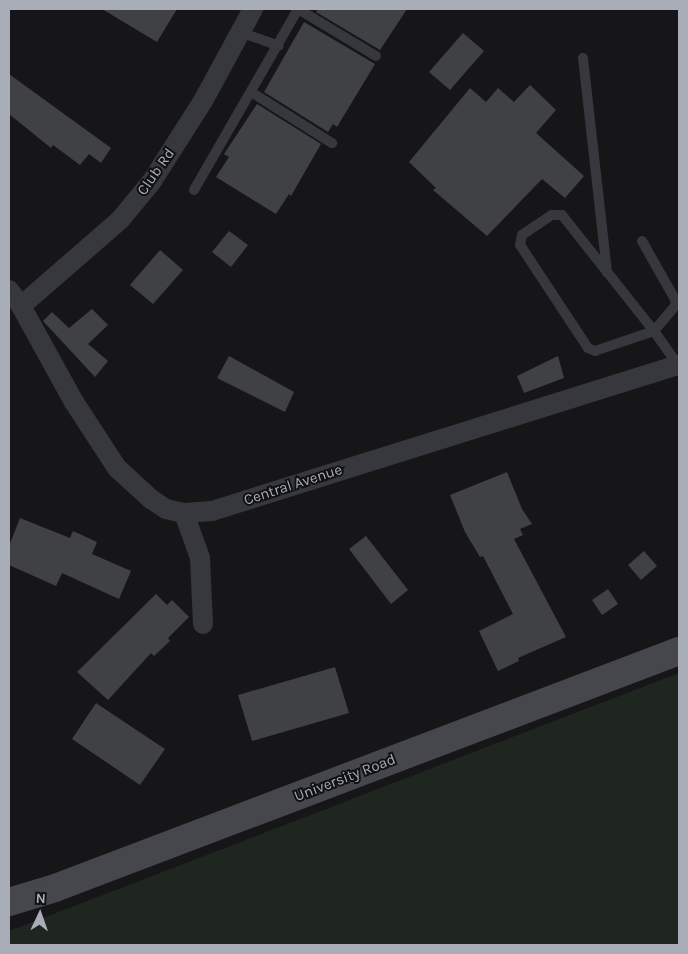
<!DOCTYPE html>
<html>
<head>
<meta charset="utf-8">
<style>
	body { margin:0 }
	#map { position:relative; width:688px; height:954px; overflow:hidden; background:#161618; font-family:Karla,sans-serif }
	div>[style] { position:absolute }
	[style*='--x'] { left:calc(var(--x)*1px); top:calc(var(--y)*1px); width:calc(var(--w)*1px); rotate:calc(var(--a)*1deg) }
	.green>* { inset:0; background:#1e261f }
	.building>* { inset:0; background:#404145 }
	.lane>* { height:10px; margin:-5px; padding:0 5px; transform-origin:5px; border-radius:5px; background:#37383d }
	.street>* { height:20px; margin:-10px; padding:0 10px; transform-origin:10px; border-radius:10px; background:#37383d }
	.secondary>* { height:28px; margin:-14px; padding:0 14px; transform-origin:14px; border-radius:14px; background:#45474d }
	span { translate:-50% -50%; white-space:nowrap; text-align:center; line-height:1.15; -webkit-text-stroke:4px #111113; paint-order:stroke }
	.street-label { font-size:15px; color:#a8adb8 }
	.frame { position:absolute; inset:0; border:10px solid #a8adb8; pointer-events:none }
	.north { position:absolute; left:15px; top:889px; width:50px; height:50px; -webkit-text-stroke:4px #111113; paint-order:stroke; rotate:3deg; font-size:14px; font-weight:700; line-height:20px; text-align:center; color:#a8adb8 }
	.north::after { content:''; display:block; margin:auto; width:18px; height:22px; background:#a8adb8; clip-path:polygon(50% 0,100% 100%,50% 72%,0 100%) }
</style>
</head>
<body>
<div id="map">
	<div class="green">
		<i style="clip-path:polygon(679px 673px,679px 945px,9px 945px,9px 931px)"></i>
	</div>
	<div class="building">
		<i style="clip-path:polygon(102px 9px,177px 9px,157px 42px)"></i>
		<i style="clip-path:polygon(318px 9px,407px 9px,380px 50px,316px 12px)"></i>
		<i style="clip-path:polygon(304px 22px,375px 64px,337px 127px,333px 124px,328px 132px,264px 92px)"></i>
		<i style="clip-path:polygon(463px 33px,484px 51px,450px 90px,429px 72px)"></i>
		<i style="clip-path:polygon(9px 74px,111px 148px,101px 163px,89px 154px,80px 165px,53px 145px,51px 148px,9px 114px)"></i>
		<i style="clip-path:polygon(530px 85px,556px 110px,536px 133px,584px 176px,565px 198px,542px 179px,487px 236px,433px 190px,436px 188px,409px 162px,470px 88px,486px 102px,498px 88px,514px 102px)"></i>
		<i style="clip-path:polygon(257px 104px,321px 144px,291px 196px,289px 194px,276px 214px,216px 177px,229px 157px,224px 154px)"></i>
		<i style="clip-path:polygon(229px 231px,248px 245px,231px 267px,212px 252px)"></i>
		<i style="clip-path:polygon(160px 250px,183px 270px,153px 304px,130px 285px)"></i>
		<i style="clip-path:polygon(92px 309px,108px 325px,88px 344px,108px 361px,95px 377px,43px 321px,52px 312px,69px 328px)"></i>
		<i style="clip-path:polygon(229px 356px,294px 392px,285px 412px,217px 378px)"></i>
		<i style="clip-path:polygon(558px 356px,564px 378px,524px 393px,517px 376px)"></i>
		<i style="clip-path:polygon(507px 472px,522px 509px,532px 524px,520px 529px,523px 535px,514px 539px,566px 637px,518px 658px,519px 661px,498px 671px,479px 631px,513px 614px,483px 556px,480px 557px,465px 532px,450px 495px)"></i>
		<i style="clip-path:polygon(20px 518px,70px 538px,73px 531px,97px 542px,92px 554px,131px 571px,119px 599px,62px 573px,56px 586px,9px 565px,9px 546px)"></i>
		<i style="clip-path:polygon(366px 536px,408px 590px,391px 604px,349px 549px)"></i>
		<i style="clip-path:polygon(644px 551px,657px 566px,641px 580px,628px 565px)"></i>
		<i style="clip-path:polygon(608px 589px,618px 604px,602px 615px,592px 600px)"></i>
		<i style="clip-path:polygon(156px 594px,167px 605px,172px 600px,189px 617px,168px 638px,170px 641px,154px 656px,151px 653px,108px 700px,77px 672px)"></i>
		<i style="clip-path:polygon(335px 667px,349px 713px,252px 741px,238px 695px)"></i>
		<i style="clip-path:polygon(96px 703px,165px 749px,140px 785px,72px 739px)"></i>
	</div>
	<div class="lane">
		<i style="--x:298;--y:9;--w:91;--a:31.1"></i>
		<i style="--x:240;--y:32;--w:41;--a:19.7"></i>
		<i style="--x:583;--y:58;--w:216;--a:83.6"></i>
		<i style="--x:251;--y:92;--w:96;--a:32.2"></i>
		<i style="--x:194;--y:190;--w:209;--a:-60.1"></i>
		<i style="--x:642;--y:241;--w:69;--a:60.5"></i>
		<i style="--x:676;--y:301;--w:5;--a:101"></i>
		<i style="--x:675;--y:306;--w:33;--a:130"></i>
		<i style="--x:654;--y:331;--w:62;--a:161.3"></i>
		<i style="--x:595;--y:351;--w:8;--a:-157"></i>
		<i style="--x:588;--y:348;--w:123;--a:-123.4"></i>
		<i style="--x:520;--y:245;--w:10;--a:-79"></i>
		<i style="--x:522;--y:235;--w:36;--a:-34"></i>
		<i style="--x:552;--y:215;--w:10;--a:0"></i>
		<i style="--x:562;--y:215;--w:148;--a:51.6"></i>
		<i style="--x:654;--y:331;--w:42;--a:54.8"></i>
	</div>
	<div class="street">
		<i style="--x:9;--y:290;--w:20;--a:53"></i>
		<i style="--x:21;--y:306;--w:110;--a:61.1"></i>
		<i style="--x:74;--y:402;--w:79;--a:56.9"></i>
		<i style="--x:117;--y:468;--w:46;--a:42.4"></i>
		<i style="--x:151;--y:499;--w:18;--a:34"></i>
		<i style="--x:166;--y:509;--w:18;--a:13"></i>
		<i style="--x:184;--y:513;--w:28;--a:-4"></i>
		<i style="--x:212;--y:511;--w:489;--a:-17.4"></i>
		<i style="--x:21;--y:306;--w:131;--a:-41"></i>
		<i style="--x:120;--y:220;--w:50;--a:-50.6"></i>
		<i style="--x:152;--y:181;--w:95;--a:-57.5"></i>
		<i style="--x:203;--y:101;--w:105;--a:-61.5"></i>
		<i style="--x:184;--y:513;--w:48;--a:70.4"></i>
		<i style="--x:200;--y:558;--w:66;--a:87.4"></i>
	</div>
	<div class="secondary">
		<i style="--x:9;--y:902;--w:48;--a:-16.9"></i>
		<i style="--x:55;--y:888;--w:667;--a:-20.8"></i>
	</div>
	<div class="street-label">
		<span style="left:156px;top:172px;rotate:-55deg">Club Rd</span>
		<span style="left:293px;top:485px;rotate:-18deg">Central Avenue</span>
		<span style="left:345px;top:778px;rotate:-21deg">University Road</span>
	</div>
	<div class="frame"></div>
	<div class="north">N</div>
</div>
</body>
</html>
